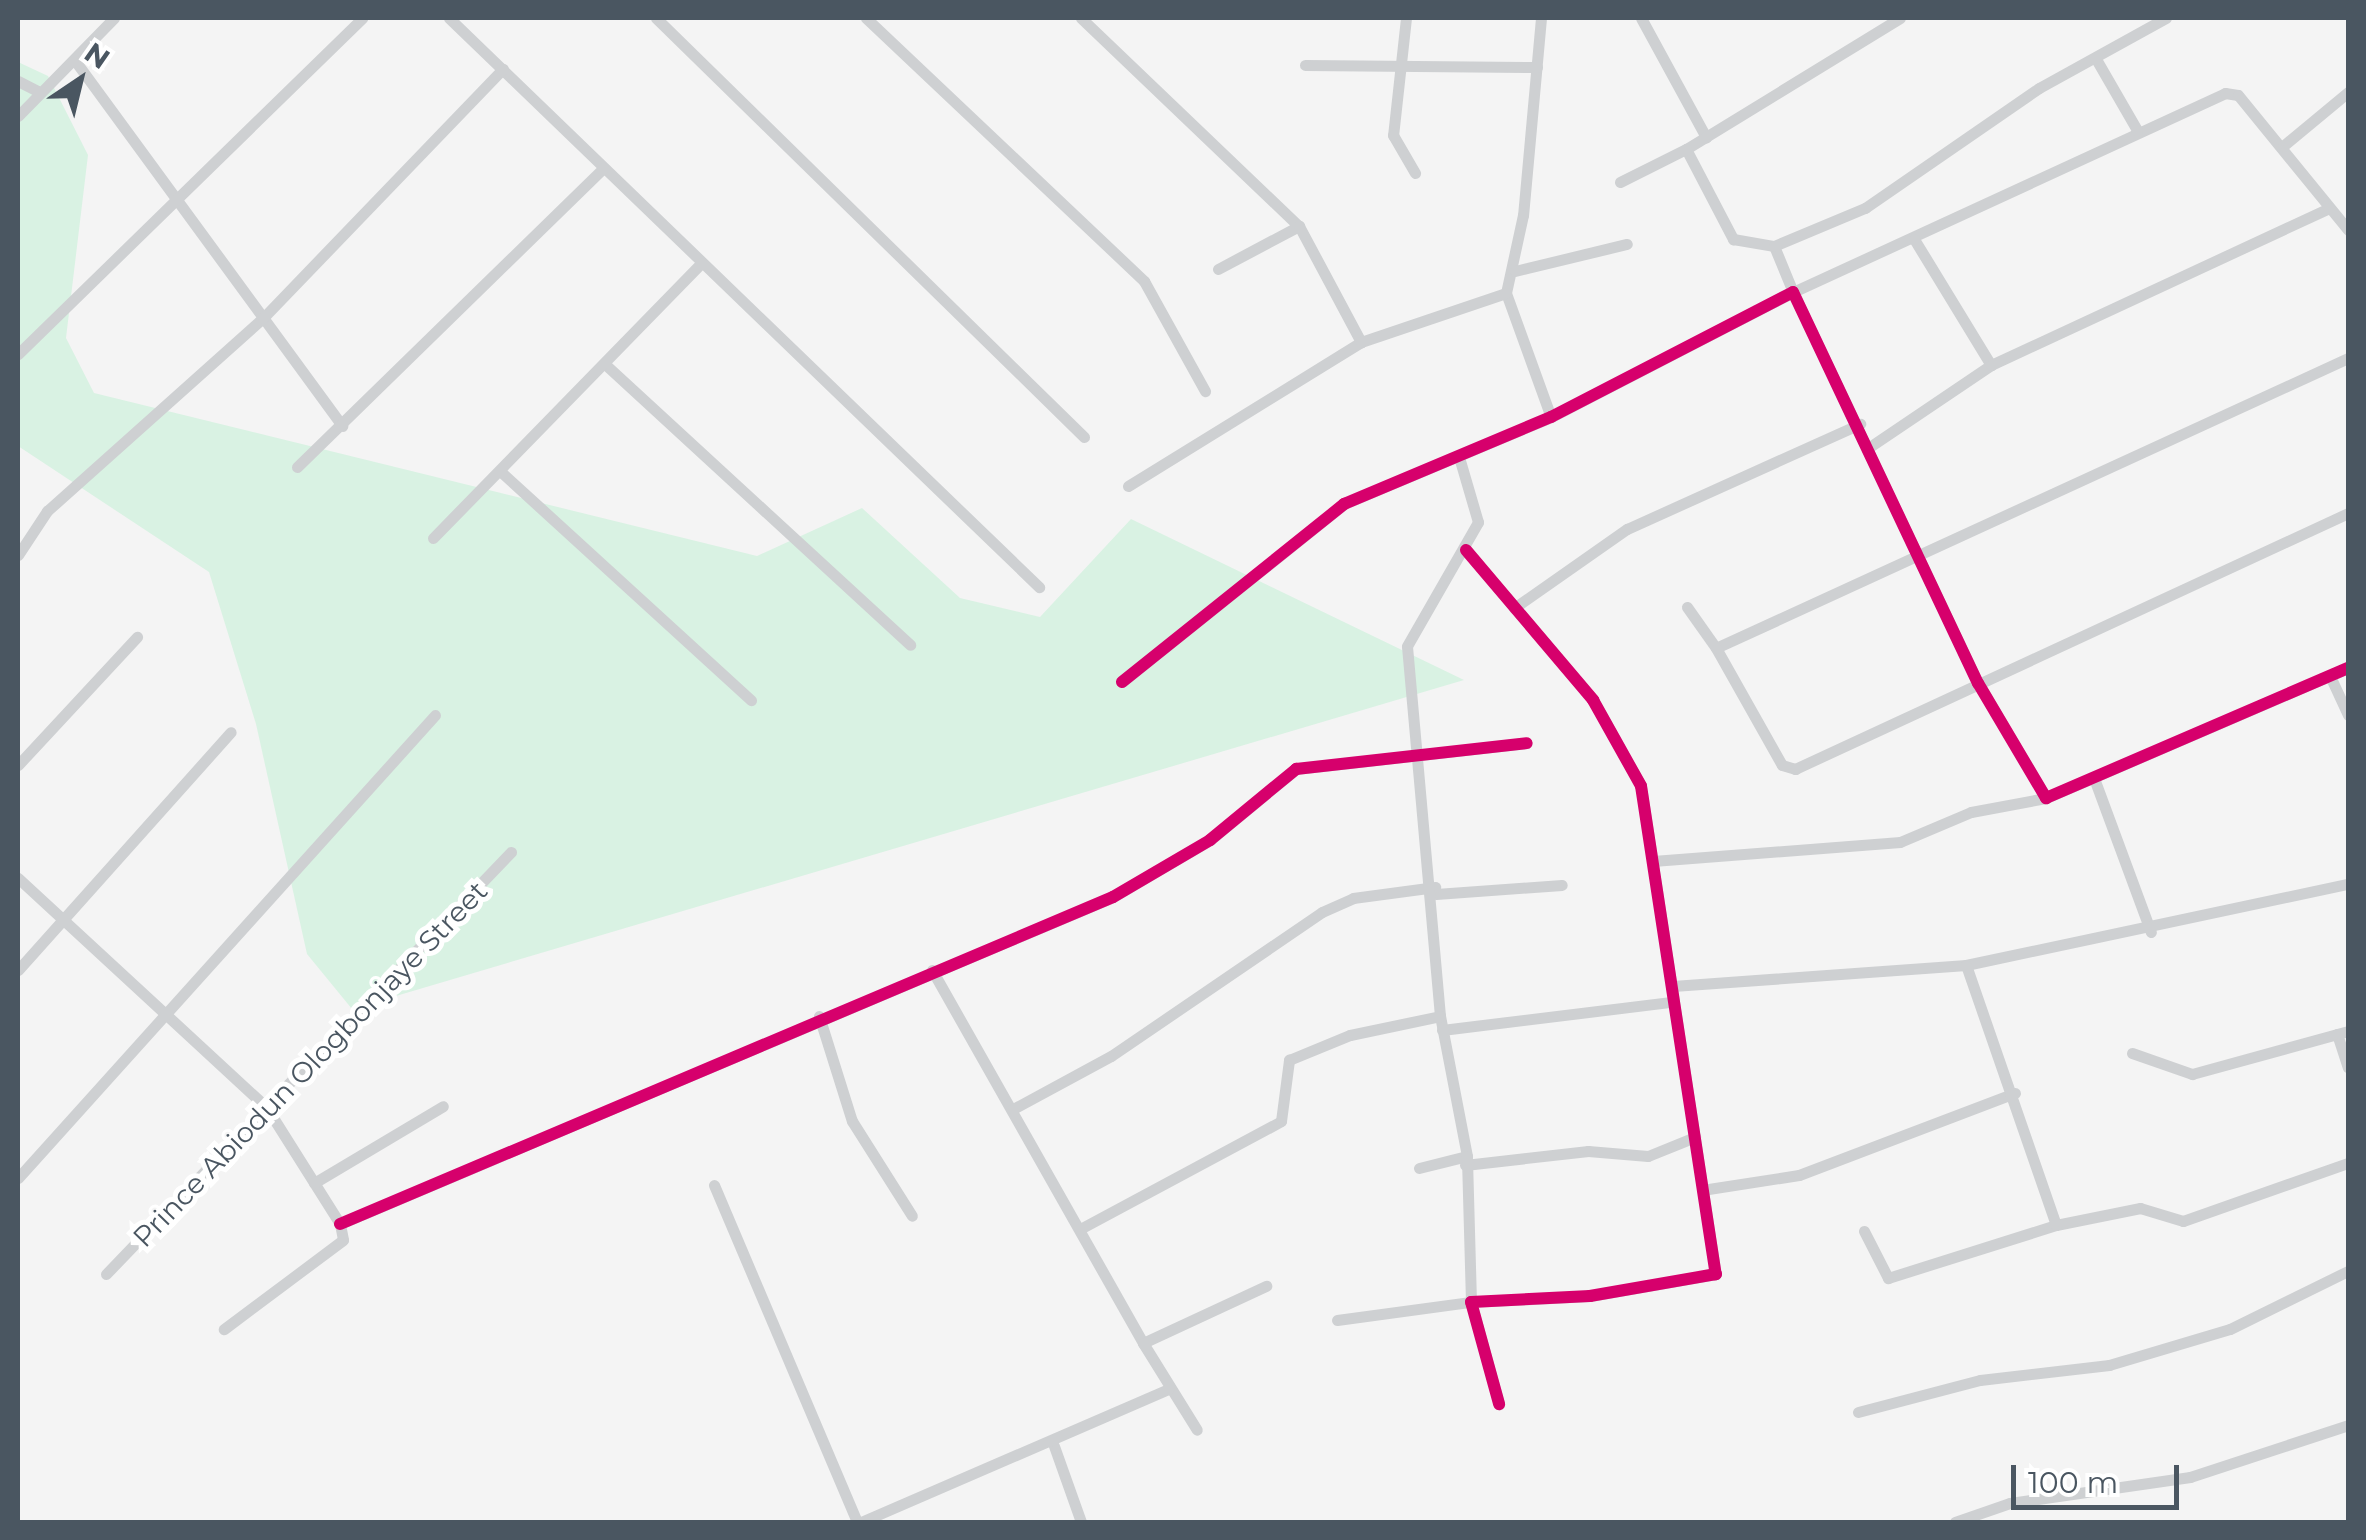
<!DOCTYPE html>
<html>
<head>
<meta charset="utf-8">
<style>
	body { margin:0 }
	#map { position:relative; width:2366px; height:1540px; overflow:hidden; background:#f4f4f4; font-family:Montserrat,sans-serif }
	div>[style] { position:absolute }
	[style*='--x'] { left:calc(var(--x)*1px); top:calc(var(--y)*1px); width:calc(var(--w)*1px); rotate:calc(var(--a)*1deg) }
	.green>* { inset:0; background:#d9f2e3 }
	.minor>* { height:11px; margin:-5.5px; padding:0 5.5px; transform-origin:5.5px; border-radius:5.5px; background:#ced0d2 }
	.cycleway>* { height:12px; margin:-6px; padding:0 6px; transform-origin:6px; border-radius:6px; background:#d6006c }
	span { translate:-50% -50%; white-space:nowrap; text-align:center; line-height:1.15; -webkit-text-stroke:10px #fff; paint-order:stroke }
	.street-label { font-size:28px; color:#4a5661 }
	.frame { position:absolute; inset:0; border:20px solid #4a5661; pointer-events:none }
	.north { position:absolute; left:30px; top:30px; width:100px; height:100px; -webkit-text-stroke:8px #fff; paint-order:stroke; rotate:35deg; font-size:28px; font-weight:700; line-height:40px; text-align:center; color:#4a5661 }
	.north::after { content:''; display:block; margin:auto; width:35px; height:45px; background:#4a5661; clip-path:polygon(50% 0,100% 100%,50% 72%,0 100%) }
	.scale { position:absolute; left:2011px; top:1465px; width:168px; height:45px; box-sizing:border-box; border:5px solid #4a5661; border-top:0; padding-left:12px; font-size:30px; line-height:35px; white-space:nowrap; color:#4a5661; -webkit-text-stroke:8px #fff; paint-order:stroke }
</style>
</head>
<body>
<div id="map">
	<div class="green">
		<i style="clip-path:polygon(18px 62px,48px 76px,88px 155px,66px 338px,94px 393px,757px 556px,862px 508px,960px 598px,1040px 617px,1131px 519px,1464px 680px,352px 1009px,307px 954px,256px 724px,209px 572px,18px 446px)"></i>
	</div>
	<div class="minor">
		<i style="--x:449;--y:18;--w:820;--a:43.96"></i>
		<i style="--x:656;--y:18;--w:599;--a:44.39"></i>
		<i style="--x:866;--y:18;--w:383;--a:43.4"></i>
		<i style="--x:1144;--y:281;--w:126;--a:61"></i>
		<i style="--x:1081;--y:18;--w:301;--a:43.7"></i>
		<i style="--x:1406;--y:18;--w:118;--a:96.3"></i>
		<i style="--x:1393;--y:135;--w:44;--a:59.9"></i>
		<i style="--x:1541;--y:18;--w:198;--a:95.2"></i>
		<i style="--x:1523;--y:215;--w:80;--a:102.3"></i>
		<i style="--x:1506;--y:293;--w:132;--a:70.1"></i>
		<i style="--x:1641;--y:18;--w:136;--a:61.4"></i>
		<i style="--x:1900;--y:18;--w:251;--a:148.5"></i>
		<i style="--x:1686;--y:149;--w:102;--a:62.4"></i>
		<i style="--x:1733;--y:239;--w:42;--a:9.7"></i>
		<i style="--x:1774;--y:246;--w:50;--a:67.6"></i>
		<i style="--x:1793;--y:292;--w:476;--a:-24.7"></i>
		<i style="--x:2225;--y:93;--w:13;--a:9"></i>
		<i style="--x:2238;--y:95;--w:174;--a:50.8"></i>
		<i style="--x:2096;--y:59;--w:82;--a:60"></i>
		<i style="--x:76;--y:62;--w:451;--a:53.8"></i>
		<i style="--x:1305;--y:65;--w:232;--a:0.5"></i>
		<i style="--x:18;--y:81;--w:25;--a:27"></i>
		<i style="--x:18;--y:116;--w:137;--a:-45.6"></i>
		<i style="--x:2283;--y:146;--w:85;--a:-39.7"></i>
		<i style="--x:1620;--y:182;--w:74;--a:-26.6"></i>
		<i style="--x:1914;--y:239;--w:148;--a:58.6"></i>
		<i style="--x:1774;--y:246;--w:99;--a:-22.7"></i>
		<i style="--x:1865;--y:208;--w:211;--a:-34.6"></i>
		<i style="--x:2039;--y:88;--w:145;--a:-28.9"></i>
		<i style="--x:1218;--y:269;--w:92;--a:-28"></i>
		<i style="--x:1299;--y:226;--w:132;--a:61.9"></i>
		<i style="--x:1515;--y:271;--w:115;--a:-13.6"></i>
		<i style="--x:18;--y:354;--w:481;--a:-44.3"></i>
		<i style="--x:2348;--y:358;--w:695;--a:155.35"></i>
		<i style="--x:1716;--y:648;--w:134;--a:60.6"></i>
		<i style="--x:1782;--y:765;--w:14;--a:17"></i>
		<i style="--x:1795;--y:769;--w:609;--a:-24.84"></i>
		<i style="--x:607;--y:366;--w:412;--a:42.6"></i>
		<i style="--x:1871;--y:446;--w:145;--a:-34"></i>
		<i style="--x:1991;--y:365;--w:373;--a:-24.9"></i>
		<i style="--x:297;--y:467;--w:428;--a:-44.3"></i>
		<i style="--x:500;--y:471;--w:340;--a:42.4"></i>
		<i style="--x:1128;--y:486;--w:274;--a:-31.7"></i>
		<i style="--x:1361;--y:342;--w:153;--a:-18.7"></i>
		<i style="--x:433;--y:538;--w:384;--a:-45.7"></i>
		<i style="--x:1466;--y:550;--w:197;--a:49.7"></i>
		<i style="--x:1593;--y:700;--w:98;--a:60.8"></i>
		<i style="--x:1641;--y:786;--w:494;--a:81.3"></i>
		<i style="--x:1716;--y:1274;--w:128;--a:170.1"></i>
		<i style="--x:1590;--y:1296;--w:119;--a:177.1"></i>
		<i style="--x:1471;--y:1302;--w:106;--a:74.6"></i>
		<i style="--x:18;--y:555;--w:53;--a:-56.6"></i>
		<i style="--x:47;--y:511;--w:290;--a:-41.8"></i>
		<i style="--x:263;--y:318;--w:346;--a:-46.1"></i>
		<i style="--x:1687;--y:607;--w:50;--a:54.7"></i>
		<i style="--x:1514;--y:608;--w:138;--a:-35"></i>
		<i style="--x:1627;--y:529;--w:256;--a:-24.3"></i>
		<i style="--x:2330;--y:676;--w:43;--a:65.2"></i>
		<i style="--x:1122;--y:682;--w:285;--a:-38.7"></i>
		<i style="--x:1344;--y:504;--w:225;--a:-22.8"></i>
		<i style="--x:1551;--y:417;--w:272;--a:-27.3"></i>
		<i style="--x:1793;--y:292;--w:433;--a:64.7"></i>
		<i style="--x:1978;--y:683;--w:134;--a:59.4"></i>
		<i style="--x:2046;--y:798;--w:329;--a:-23.3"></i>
		<i style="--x:18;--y:765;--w:175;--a:-47.1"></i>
		<i style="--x:2095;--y:781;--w:161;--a:69.7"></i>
		<i style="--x:1653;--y:861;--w:248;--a:-4.4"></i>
		<i style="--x:1900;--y:842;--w:77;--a:-22.9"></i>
		<i style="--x:1971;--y:812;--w:76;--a:-10.6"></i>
		<i style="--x:18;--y:878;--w:339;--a:42.7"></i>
		<i style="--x:267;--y:1108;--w:137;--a:57.8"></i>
		<i style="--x:340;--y:1224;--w:16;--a:79"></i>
		<i style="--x:343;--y:1240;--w:149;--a:143.2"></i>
		<i style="--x:1436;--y:894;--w:126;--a:-4.1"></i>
		<i style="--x:18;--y:970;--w:319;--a:-48.2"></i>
		<i style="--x:932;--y:970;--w:429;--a:60.5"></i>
		<i style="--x:1143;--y:1343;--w:136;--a:-24.9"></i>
		<i style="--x:1673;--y:986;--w:294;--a:-4.1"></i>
		<i style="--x:1966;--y:965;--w:390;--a:-12"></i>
		<i style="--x:819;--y:1016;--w:110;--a:72.6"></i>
		<i style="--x:852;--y:1121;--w:112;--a:57.7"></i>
		<i style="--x:1442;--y:1030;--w:231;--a:-7"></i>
		<i style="--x:2337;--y:1034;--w:35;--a:72"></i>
		<i style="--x:2132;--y:1053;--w:64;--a:19.3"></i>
		<i style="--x:2192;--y:1074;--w:162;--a:-15.4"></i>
		<i style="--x:1013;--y:1109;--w:111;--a:-28.4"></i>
		<i style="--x:1111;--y:1056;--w:255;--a:-34.3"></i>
		<i style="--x:1322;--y:912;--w:34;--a:-24"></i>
		<i style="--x:1353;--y:898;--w:83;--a:-7.6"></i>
		<i style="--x:1465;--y:1165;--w:124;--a:-6.5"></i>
		<i style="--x:1588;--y:1151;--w:60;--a:4.8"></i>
		<i style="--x:1648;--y:1156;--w:51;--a:-22"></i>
		<i style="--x:1419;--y:1168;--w:49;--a:-14"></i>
		<i style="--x:1467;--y:1156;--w:143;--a:-100.9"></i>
		<i style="--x:1440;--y:1016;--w:371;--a:-95.1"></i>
		<i style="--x:1407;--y:646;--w:143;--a:-60.2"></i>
		<i style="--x:1478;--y:522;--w:68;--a:-106.3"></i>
		<i style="--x:18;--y:1178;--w:623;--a:-47.99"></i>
		<i style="--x:314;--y:1183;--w:150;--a:-30.8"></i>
		<i style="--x:714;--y:1185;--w:366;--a:67"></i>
		<i style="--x:1702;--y:1190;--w:98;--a:-8.8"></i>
		<i style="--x:1799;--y:1175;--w:231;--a:-20.8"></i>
		<i style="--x:340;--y:1224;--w:839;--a:-22.93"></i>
		<i style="--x:1113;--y:897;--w:113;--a:-30.4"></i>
		<i style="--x:1210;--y:840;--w:112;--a:-39.5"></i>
		<i style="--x:1296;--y:769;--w:232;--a:-6.4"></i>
		<i style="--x:2056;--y:1225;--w:86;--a:-11.4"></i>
		<i style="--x:2140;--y:1208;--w:45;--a:16.8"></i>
		<i style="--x:2183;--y:1221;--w:175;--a:-19.4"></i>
		<i style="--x:1080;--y:1229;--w:228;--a:-28.2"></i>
		<i style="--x:1281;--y:1121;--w:62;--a:-82.5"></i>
		<i style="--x:1289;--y:1060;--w:66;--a:-22.3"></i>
		<i style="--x:1350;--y:1035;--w:92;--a:-11.9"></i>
		<i style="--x:1864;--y:1231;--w:53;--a:62.9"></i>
		<i style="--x:1888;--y:1278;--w:176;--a:-17.5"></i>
		<i style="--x:2056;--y:1225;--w:275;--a:-109.1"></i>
		<i style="--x:106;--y:1274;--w:585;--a:-46.18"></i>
		<i style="--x:1337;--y:1320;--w:135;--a:-7.7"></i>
		<i style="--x:1471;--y:1302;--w:146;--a:-91.6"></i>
		<i style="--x:1143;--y:1343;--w:102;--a:58.2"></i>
		<i style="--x:1858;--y:1412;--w:126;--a:-14.7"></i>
		<i style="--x:1980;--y:1380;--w:130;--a:-6.6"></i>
		<i style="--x:2109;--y:1365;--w:126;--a:-16.6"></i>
		<i style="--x:2230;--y:1329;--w:131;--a:-26.2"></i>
		<i style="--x:1054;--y:1446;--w:81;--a:70.4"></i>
		<i style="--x:861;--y:1522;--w:335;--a:-23.4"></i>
		<i style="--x:1955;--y:1522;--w:58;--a:-19.1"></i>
		<i style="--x:2010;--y:1503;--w:182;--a:-8.2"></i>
		<i style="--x:2190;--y:1477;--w:166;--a:-18.2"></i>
	</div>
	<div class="cycleway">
		<i style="--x:1466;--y:550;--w:197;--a:49.7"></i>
		<i style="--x:1593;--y:700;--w:98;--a:60.8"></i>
		<i style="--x:1641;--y:786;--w:494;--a:81.3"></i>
		<i style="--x:1716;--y:1274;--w:128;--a:170.1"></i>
		<i style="--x:1590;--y:1296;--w:119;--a:177.1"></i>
		<i style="--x:1471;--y:1302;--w:106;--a:74.6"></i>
		<i style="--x:1122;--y:682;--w:285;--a:-38.7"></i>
		<i style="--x:1344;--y:504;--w:225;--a:-22.8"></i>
		<i style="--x:1551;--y:417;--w:272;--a:-27.3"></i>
		<i style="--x:1793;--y:292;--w:433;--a:64.7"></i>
		<i style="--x:1978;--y:683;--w:134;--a:59.4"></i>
		<i style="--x:2046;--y:798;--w:329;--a:-23.3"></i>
		<i style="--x:340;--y:1224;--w:839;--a:-22.93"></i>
		<i style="--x:1113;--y:897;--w:113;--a:-30.4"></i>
		<i style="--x:1210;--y:840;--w:112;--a:-39.5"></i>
		<i style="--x:1296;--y:769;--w:232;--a:-6.4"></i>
	</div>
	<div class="street-label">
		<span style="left:310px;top:1064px;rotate:-46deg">Prince Abiodun Ologbonjaye Street</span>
	</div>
	<div class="frame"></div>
	<div class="north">N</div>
	<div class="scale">100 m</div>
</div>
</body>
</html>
